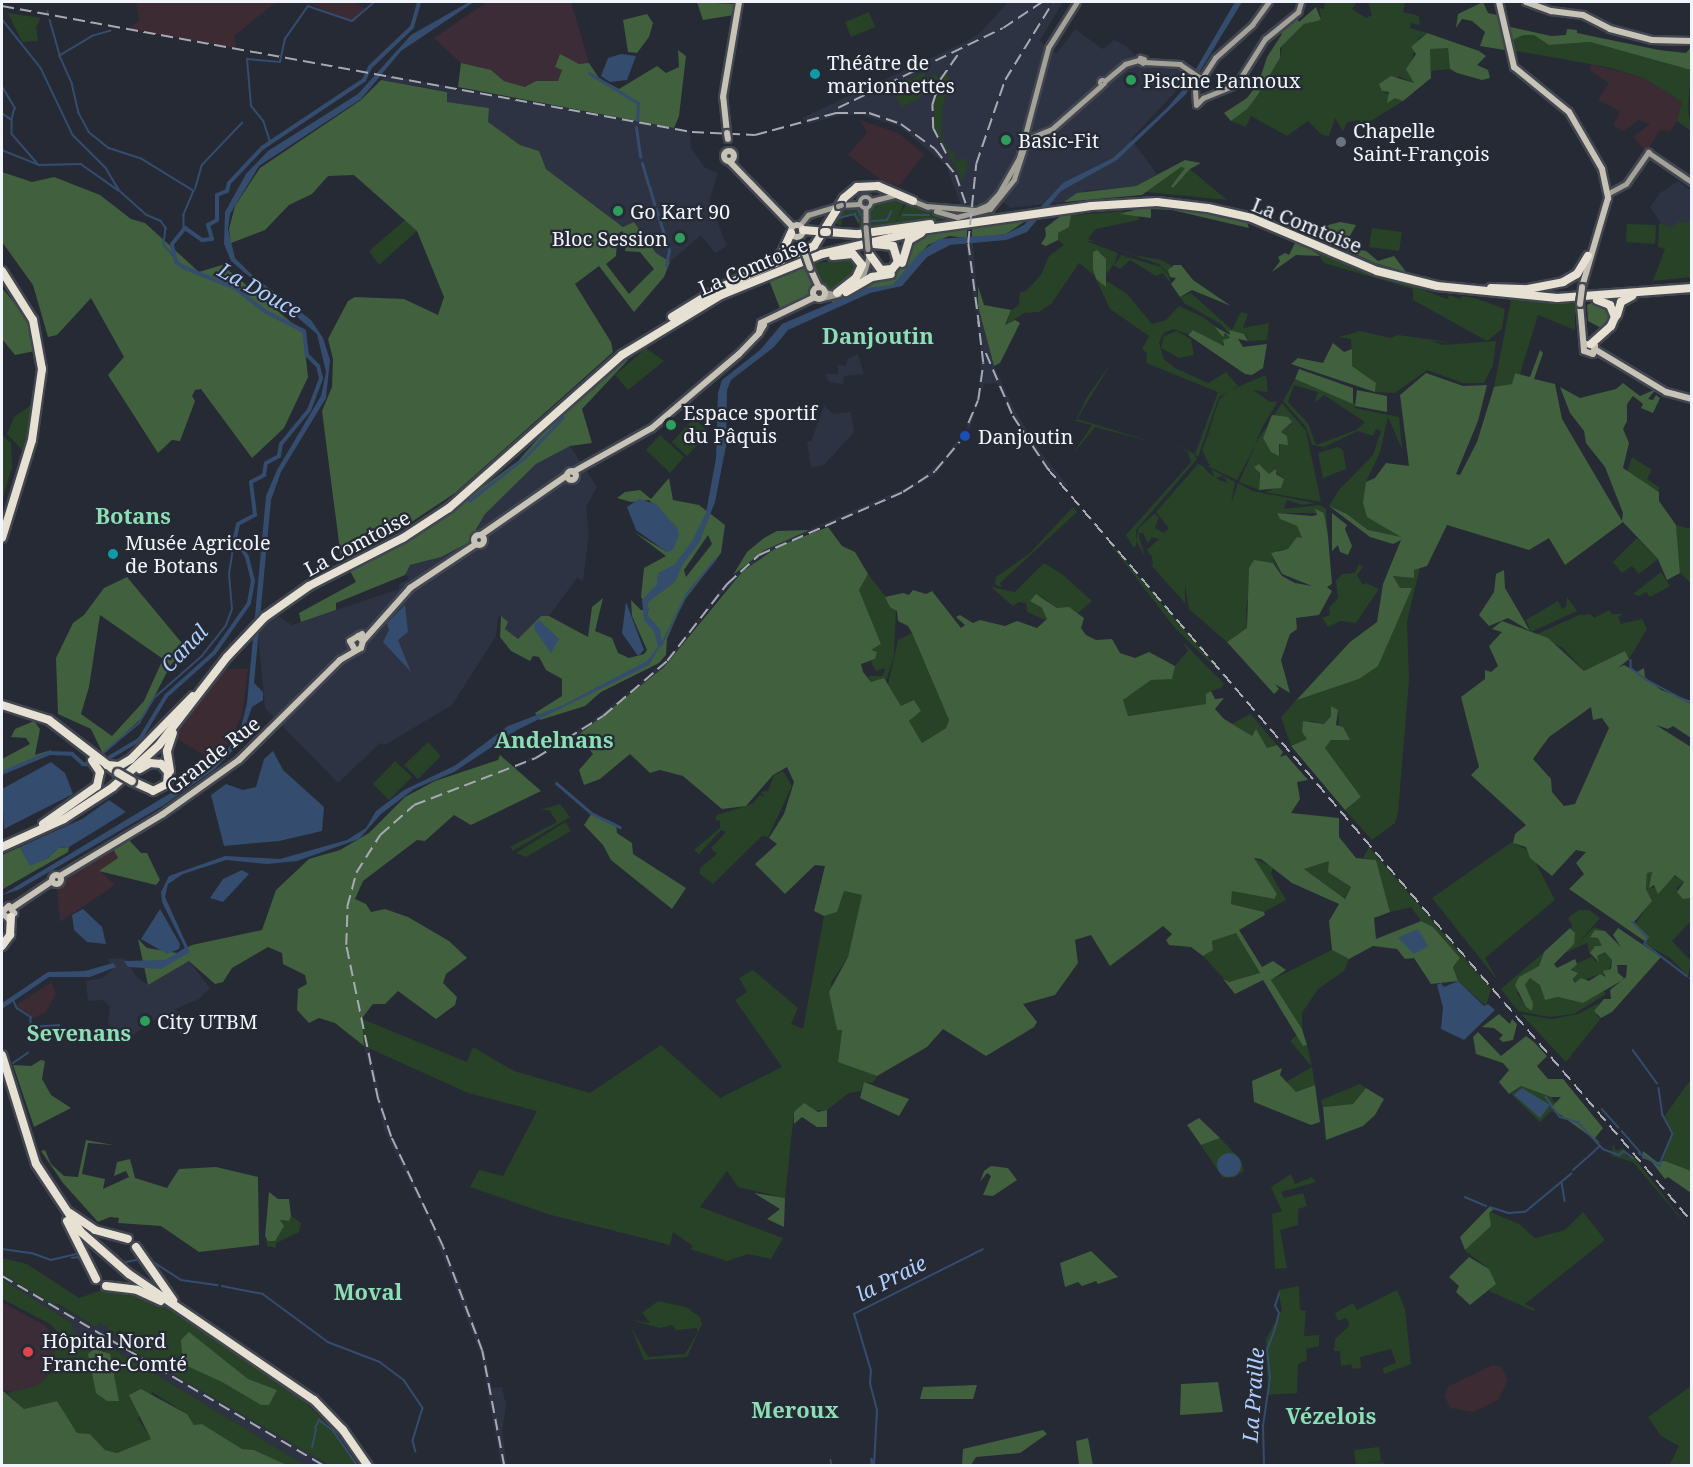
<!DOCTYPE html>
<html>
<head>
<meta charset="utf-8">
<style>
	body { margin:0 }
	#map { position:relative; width:1693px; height:1467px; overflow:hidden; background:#262a34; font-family:"Noto Serif",serif }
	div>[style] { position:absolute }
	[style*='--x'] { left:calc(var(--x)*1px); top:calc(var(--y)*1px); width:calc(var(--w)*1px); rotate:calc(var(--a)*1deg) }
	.built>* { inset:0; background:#2d3343 }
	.industrial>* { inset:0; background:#3d2b34 }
	.medical>* { inset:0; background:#3b2c38 }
	.green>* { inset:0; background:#274226 }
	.forest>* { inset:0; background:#40603e }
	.water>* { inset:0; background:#344c6e }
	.round { border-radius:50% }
	.stream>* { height:1.5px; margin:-0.75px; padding:0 0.75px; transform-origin:0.75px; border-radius:0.75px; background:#344c6e }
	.canal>* { height:3px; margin:-1.5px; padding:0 1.5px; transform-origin:1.5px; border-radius:1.5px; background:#344c6e }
	.river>* { height:4px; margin:-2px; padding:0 2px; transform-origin:2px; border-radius:2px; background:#344c6e }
	.roads { filter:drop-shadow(2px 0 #424650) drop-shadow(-2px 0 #424650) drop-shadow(0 2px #424650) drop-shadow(0 -2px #424650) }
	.secondary>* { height:4.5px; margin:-2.25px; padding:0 2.25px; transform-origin:2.25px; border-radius:2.25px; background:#a4a198 }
	.secondary>.ring { margin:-2.25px; padding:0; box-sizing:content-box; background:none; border:4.5px solid #a4a198; border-radius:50% }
	.primary>* { height:6px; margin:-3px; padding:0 3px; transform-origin:3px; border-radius:3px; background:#c7c3b7 }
	.primary>.ring { margin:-3px; padding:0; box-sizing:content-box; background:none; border:6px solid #c7c3b7; border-radius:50% }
	.highway>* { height:8px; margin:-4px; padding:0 4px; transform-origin:4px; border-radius:4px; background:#e6e1d3 }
	.rail>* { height:1.5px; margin-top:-0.75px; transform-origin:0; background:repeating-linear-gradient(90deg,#a7aab2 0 12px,transparent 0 18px) }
	.bridges { filter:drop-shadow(2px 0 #424650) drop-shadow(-2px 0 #424650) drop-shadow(0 2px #424650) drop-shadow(0 -2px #424650) }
	.secondary-bridge>* { height:4.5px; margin:-2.25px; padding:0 2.25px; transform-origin:2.25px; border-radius:2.25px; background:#a4a198 }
	.primary-bridge>* { height:6px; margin:-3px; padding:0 3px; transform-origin:3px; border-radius:3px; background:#c7c3b7 }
	.highway-bridge>* { height:8px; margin:-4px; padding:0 4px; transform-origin:4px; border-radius:4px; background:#e6e1d3 }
	.dots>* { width:16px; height:16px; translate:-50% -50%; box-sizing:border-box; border:3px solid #262a34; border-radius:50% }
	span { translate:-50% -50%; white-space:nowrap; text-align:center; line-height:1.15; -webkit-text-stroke:4.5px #262a34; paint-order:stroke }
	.poi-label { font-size:20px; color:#f1f4fb }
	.left { translate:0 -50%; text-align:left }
	.right { translate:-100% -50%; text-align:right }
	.street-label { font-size:20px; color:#f1f4fb }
	.water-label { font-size:21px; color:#adceff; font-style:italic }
	.quarter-label { font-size:22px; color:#8cdeb5; font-weight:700 }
	.frame { position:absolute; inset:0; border:3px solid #f1f4fb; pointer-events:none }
</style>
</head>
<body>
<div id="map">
	<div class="built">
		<i style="clip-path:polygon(1008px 2px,1063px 2px,1040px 40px,1045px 48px,1057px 53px,1075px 29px,1103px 49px,1114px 40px,1125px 45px,1141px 61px,1179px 66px,1191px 75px,1131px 139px,1157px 174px,1136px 186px,1085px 191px,1063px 202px,1010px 208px,996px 194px,981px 207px,976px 203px,975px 207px,962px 208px,946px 165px,899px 126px,861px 115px,841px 115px,808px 124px,802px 118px,967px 41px,981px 32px)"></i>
		<i style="clip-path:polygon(386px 75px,690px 131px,691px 148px,705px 168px,718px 173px,709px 201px,727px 246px,715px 253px,701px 235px,670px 262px,656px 253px,634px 222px,624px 227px,546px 169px,538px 151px,520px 145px,487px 122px,489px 108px,447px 102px,447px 91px,381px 80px)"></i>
		<i style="clip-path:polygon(1678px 181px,1691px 191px,1691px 220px,1676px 245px,1650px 207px,1660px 193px)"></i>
		<i style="clip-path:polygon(966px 243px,973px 243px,978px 306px,994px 366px,1014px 409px,1041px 453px,1068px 486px,1063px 488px,1032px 449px,996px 383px,984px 384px,970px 428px,937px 473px,901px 495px,816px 529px,760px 558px,721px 594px,663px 668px,578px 735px,515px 769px,513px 766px,545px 751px,593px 720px,647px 677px,677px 648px,719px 591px,750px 560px,778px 543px,912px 485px,943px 460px,966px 428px,980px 390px,981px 350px)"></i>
		<i style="clip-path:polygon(858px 354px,864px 374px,844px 376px,843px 384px,829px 382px,825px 374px,838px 374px,838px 365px,846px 366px,847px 359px)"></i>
		<i style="clip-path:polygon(824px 406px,834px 414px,851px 412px,854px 432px,824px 465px,811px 467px,807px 442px,811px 441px)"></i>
		<i style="clip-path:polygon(570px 446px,597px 487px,586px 507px,589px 534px,583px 581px,577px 578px,549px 616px,541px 616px,518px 639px,505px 629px,501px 616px,498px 617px,496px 636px,452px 705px,385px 745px,380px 743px,338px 783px,265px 708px,258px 634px,277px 615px,292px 625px,399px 589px,399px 584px,409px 579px,404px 571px,410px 565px,441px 557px,468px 543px,485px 514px,536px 464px)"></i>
		<i style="clip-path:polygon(124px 958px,136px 976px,148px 985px,189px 961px,210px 988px,199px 999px,175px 1009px,191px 1027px,182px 1036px,162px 1015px,119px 1044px,108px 1022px,110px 1006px,102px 1000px,88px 1001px,86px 981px,103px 978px,113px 969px,108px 959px)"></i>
		<i style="clip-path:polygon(364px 1046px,369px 1048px,387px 1123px,457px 1276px,485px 1353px,492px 1388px,502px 1387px,506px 1405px,502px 1432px,507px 1465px,501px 1465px,481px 1355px,431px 1225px,385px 1132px)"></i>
		<i style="clip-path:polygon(2px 1274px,96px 1327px,100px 1322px,118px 1336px,116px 1341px,329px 1465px,305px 1465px,134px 1361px,95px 1339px,89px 1341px,70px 1329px,73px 1324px,2px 1279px)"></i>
	</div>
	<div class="industrial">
		<i style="clip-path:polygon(136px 2px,276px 2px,234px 36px,236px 48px,129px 29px,139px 20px)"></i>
		<i style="clip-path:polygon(312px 2px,354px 2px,365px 9px,355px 22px,310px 4px)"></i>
		<i style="clip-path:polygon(1591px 64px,1644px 78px,1677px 99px,1682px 103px,1677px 121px,1670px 131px,1660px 130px,1648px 149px,1644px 149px,1633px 137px,1650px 124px,1639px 120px,1623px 131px,1613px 126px,1620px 111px,1598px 100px,1609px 83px,1590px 70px)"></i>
		<i style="clip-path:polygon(860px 120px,898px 133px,924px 154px,899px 186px,884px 182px,848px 155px,867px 133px)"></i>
		<i style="clip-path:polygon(223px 669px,248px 669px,242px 716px,227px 745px,210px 759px,174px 737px)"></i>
		<i style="clip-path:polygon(112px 844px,118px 858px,100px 871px,115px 885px,60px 922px,56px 879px)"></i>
		<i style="clip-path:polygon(52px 982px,56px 994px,46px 1012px,33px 1018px,16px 1005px)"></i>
		<i style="clip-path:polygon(1493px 1365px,1501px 1367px,1508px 1380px,1498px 1400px,1473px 1412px,1450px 1408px,1444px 1395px,1449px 1386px)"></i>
	</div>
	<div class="medical">
		<i style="clip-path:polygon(487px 2px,571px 2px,589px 63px,562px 70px,558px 81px,536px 81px,525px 87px,504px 81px,491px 70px,461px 63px,434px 38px)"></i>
		<i style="clip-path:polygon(2px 1302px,46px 1326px,60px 1346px,50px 1357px,57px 1367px,37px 1386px,20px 1393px,2px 1390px)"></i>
	</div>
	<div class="green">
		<i style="clip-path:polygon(1325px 2px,1357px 2px,1352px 9px,1366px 18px,1372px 15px,1368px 2px,1405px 2px,1403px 12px,1419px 16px,1420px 25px,1411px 23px,1410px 28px,1427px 33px,1418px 39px,1410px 65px,1414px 84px,1399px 76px,1382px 91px,1403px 101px,1363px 126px,1359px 120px,1347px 122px,1343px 131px,1335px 118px,1329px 136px,1322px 135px,1308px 121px,1287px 136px,1251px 116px,1246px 127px,1231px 121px,1257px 96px,1280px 58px,1282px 46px,1304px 24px,1321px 19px,1319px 8px,1324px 9px)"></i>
		<i style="clip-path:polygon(869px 12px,875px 27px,851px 37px,845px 22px)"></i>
		<i style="clip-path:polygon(8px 13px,41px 18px,36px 27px,38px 41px,22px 42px)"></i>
		<i style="clip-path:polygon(1523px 35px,1534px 35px,1549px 45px,1590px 42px,1691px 70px,1688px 108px,1691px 131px,1677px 121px,1682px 102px,1644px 78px,1607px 67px,1511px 50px,1509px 42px)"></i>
		<i style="clip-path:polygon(1448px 47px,1450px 69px,1431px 71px,1429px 49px)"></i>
		<i style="clip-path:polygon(942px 72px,932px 91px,902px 107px,892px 88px,923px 73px,926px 78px,936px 74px,938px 78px)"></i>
		<i style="clip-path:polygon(945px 72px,950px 79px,942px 109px,941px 136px,950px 153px,954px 151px,956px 162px,964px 158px,961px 152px,968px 164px,963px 181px,934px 128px,934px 97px)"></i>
		<i style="clip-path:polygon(1181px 167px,1186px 168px,1171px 185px,1173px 188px,1190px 169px,1227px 200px,1146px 192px)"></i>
		<i style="clip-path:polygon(891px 197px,905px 201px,898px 218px,892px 227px,870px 231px,869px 210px,873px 203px)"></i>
		<i style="clip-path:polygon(907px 202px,947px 217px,956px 218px,894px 226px)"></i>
		<i style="clip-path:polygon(857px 206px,863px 211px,864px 232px,828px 229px,832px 224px,849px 230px,860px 227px,853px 215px,842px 217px,841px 226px,833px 222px,840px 207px)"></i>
		<i style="clip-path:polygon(1142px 210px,1121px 215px,1139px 215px,1139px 220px,1096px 229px,1088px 239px,1134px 255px,1161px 260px,1172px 266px,1170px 275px,1159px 264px,1093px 241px,1086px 241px,1118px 253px,1114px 265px,1122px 255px,1126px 256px,1123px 259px,1127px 257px,1161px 267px,1169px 276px,1170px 283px,1163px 273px,1156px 276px,1130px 260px,1120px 269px,1113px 265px,1107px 274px,1102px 254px,1094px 252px,1095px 276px,1079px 263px,1052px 303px,1039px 312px,1024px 313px,1006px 325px,1011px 310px,1019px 305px,1020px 292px,1026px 291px,1041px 275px,1049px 256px,1064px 245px,1058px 240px,1058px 233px,1071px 215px)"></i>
		<i style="clip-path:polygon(1691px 217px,1691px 277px,1653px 281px,1665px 249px,1658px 247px,1659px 223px,1672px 227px,1679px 221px,1687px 223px)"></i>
		<i style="clip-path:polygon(405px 220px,417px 231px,379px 265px,369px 251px)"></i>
		<i style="clip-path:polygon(1627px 224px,1656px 225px,1655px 244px,1626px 242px)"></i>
		<i style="clip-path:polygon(1372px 228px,1402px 232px,1399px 251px,1369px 247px)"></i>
		<i style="clip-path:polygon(1312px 247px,1447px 299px,1449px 295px,1460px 299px,1462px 296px,1475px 298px,1505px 309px,1502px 329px,1487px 341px,1413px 300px,1413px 289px,1324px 263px)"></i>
		<i style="clip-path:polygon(854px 256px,860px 270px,846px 285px,832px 292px,818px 284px,811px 265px)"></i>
		<i style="clip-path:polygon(1096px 279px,1106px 286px,1107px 281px,1127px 294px,1152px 324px,1166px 320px,1179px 306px,1203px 317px,1231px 339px,1224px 340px,1222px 346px,1194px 330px,1188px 334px,1173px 329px,1164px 333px,1159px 343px,1164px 359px,1175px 368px,1208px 383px,1226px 372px,1238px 386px,1219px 397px,1198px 457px,1195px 454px,1218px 392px,1146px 363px,1147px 353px,1142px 349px,1149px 336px,1110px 309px)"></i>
		<i style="clip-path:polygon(1191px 293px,1232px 330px,1241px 312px,1248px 314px,1243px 328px,1269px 323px,1267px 340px,1248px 341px,1246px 335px,1227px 332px,1221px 324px,1184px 303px,1180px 297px)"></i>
		<i style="clip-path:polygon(1511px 300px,1575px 303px,1575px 330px,1538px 315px,1520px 374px,1515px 373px,1512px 385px,1494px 387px)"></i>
		<i style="clip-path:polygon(1177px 331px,1191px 339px,1194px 355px,1179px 358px,1161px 348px,1164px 336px)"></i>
		<i style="clip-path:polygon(1361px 331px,1390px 338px,1398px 335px,1456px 343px,1431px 341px,1443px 345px,1496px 341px,1493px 365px,1484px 383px,1463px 383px,1427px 370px,1395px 393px,1375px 392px,1376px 383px,1352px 366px,1351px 339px,1338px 337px)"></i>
		<i style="clip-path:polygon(646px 348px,664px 361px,628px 390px,615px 375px)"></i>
		<i style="clip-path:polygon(1113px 360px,1077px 419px,1153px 442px,1095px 427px,1073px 454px,1092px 425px,1072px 420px,1076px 420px,1087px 397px)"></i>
		<i style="clip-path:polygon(40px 366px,33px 415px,22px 450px,7px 434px,14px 417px,31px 405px)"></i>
		<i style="clip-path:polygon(evenodd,1266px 375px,1268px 392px,1253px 390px,1270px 402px,1278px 401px,1263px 426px,1255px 444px,1282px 403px,1306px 431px,1321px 502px,1265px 492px,1281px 486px,1283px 478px,1275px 471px,1269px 474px,1259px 464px,1259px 490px,1239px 482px,1256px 444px,1237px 480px,1207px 466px,1210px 466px,1202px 450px,1208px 435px,1212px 436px,1208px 434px,1219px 400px,1228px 391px,1266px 375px,1272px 415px,1291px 424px,1281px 432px,1279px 456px,1263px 438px,1272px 415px)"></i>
		<i style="clip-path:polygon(evenodd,1295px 379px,1355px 404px,1355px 408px,1399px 417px,1402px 449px,1388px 417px,1380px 452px,1366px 482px,1367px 517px,1398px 532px,1402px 538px,1368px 530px,1347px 514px,1329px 506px,1338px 491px,1373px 455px,1381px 431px,1376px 429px,1373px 436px,1358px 431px,1324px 447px,1312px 445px,1306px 427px,1283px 401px,1295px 379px,1294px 385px,1318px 392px,1314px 403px,1324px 395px,1365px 422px,1356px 430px,1316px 445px,1308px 423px,1288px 402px,1294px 385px)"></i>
		<i style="clip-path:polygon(694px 418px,709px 433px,687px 456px,672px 442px)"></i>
		<i style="clip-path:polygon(2px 435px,11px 443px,12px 467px,2px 501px)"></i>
		<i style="clip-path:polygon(660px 435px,684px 457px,670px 473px,646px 450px)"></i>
		<i style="clip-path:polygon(1176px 444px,1194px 454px,1197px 459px,1136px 530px,1136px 546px,1133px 547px,1126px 535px,1191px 462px,1188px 452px)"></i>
		<i style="clip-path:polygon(1338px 447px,1343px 450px,1346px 469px,1323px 478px,1318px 453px)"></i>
		<i style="clip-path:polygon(1632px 457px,1652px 470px,1647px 479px,1660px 488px,1658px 491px,1627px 472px)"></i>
		<i style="clip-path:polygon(1198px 464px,1203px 466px,1208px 472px,1219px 480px,1228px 483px,1223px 476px,1215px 478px,1211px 469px,1235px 482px,1231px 504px,1238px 483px,1253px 491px,1315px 503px,1303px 505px,1287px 500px,1284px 509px,1320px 505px,1326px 509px,1328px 536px,1324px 513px,1277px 513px,1280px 519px,1297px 526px,1302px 538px,1289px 549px,1279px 550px,1273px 559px,1281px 573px,1274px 563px,1255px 561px,1246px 608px,1247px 628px,1227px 642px,1189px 609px,1185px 585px,1185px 603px,1150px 564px,1153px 565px,1152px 557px,1147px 550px,1159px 539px,1152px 537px,1148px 543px,1143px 533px,1138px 533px,1145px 556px,1136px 541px,1138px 529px,1154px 514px,1159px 517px,1155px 528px,1164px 533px,1169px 528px,1156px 512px)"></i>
		<i style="clip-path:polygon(1073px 507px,1077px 512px,1000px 583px,1002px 588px,995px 584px,996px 577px,1029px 554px)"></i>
		<i style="clip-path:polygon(1676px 525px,1691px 529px,1691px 583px,1680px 573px)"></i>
		<i style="clip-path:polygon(1096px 526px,1138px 576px,1223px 675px,1175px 628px)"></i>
		<i style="clip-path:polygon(1637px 538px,1658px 559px,1639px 574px,1632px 566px,1622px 573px,1613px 562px)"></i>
		<i style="clip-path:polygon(1044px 563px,1063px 575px,1092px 601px,1078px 613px,1057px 608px,1041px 596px,1035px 604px,1044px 610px,1047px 620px,1043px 619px,1027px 612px,1026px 603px,1019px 602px,1013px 606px,991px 587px,1015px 592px)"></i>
		<i style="clip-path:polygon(1359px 564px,1363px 567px,1357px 575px,1363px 585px,1366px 583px,1379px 589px,1356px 623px,1340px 621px,1328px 627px,1322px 618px,1330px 615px,1329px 608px,1338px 598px,1336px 581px,1342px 574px,1355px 573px)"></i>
		<i style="clip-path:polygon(1420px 568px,1407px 621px,1409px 680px,1398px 813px,1395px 823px,1372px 840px,1345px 810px,1361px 797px,1325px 748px,1327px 742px,1340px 738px,1338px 710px,1331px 707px,1331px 716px,1324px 724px,1311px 721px,1303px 727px,1308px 739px,1291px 746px,1281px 717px,1297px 700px,1359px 679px,1412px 588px,1400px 588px,1393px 576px,1414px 578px,1413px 570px)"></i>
		<i style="clip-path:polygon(1661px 572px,1670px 586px,1650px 597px,1646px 592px,1639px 596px,1633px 594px)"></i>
		<i style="clip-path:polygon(868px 574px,896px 610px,894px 656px,886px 681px,871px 682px,868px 676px,882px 676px,885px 671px,884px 668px,876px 671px,871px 662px,875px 659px,870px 650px,881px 644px,859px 590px)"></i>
		<i style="clip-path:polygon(1567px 597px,1577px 611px,1531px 632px,1526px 620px,1558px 601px,1562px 609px,1566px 607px)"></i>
		<i style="clip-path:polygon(1609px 610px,1612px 614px,1623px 614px,1618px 617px,1621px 624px,1642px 619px,1647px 629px,1629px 659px,1623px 654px,1584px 671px,1563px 648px,1537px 634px,1579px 615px,1590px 614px,1594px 618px)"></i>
		<i style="clip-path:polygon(912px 633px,949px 720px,946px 728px,922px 743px,909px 721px,921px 711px,901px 706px,888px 685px,898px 640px)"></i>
		<i style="clip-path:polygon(1182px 641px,1224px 684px,1221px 688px,1210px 691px,1206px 704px,1127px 716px,1123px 700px,1151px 680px,1164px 678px,1188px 651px)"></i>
		<i style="clip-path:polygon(1250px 714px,1253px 717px,1277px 745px,1267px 748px,1256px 730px,1252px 736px,1232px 724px)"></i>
		<i style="clip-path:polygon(428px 742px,441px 756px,418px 779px,404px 765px)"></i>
		<i style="clip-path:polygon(395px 761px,412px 777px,389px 800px,373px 784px)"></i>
		<i style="clip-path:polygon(783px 771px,792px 786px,768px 837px,762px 836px,713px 884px,700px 874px,700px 868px,717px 854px,711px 848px,726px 832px,721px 830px,699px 854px,694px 850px,720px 828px,720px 821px,715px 820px,717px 815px,752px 804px,760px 795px,764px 797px,761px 792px,768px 791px,774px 775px)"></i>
		<i style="clip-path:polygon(560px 804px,570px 817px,513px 851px,510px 847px,557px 822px,549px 810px,540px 810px)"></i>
		<i style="clip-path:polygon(565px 822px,571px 831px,526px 857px,516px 853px)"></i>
		<i style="clip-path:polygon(1512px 842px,1530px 852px,1555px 900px,1485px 958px,1498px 981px,1432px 898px)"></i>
		<i style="clip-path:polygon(1369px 847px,1491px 989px,1486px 1006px,1458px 981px,1453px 967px,1460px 958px,1433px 927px,1421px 921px,1411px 907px,1390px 912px,1376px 860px,1363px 858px)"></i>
		<i style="clip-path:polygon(1253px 858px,1273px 867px,1271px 874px,1286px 900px,1264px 912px,1231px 904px,1232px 890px,1274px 898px,1277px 894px)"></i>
		<i style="clip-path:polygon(1330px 860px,1329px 872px,1351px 887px,1344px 899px,1304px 869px)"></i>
		<i style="clip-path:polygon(1652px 872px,1652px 888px,1677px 876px,1684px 882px,1676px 888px,1686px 898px,1691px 898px,1691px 921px,1672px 941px,1691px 961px,1688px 976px,1670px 958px,1645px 944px,1649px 938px,1634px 926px,1651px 901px,1646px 889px,1647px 873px)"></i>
		<i style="clip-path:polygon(843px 891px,862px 895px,848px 957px,831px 983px,837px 1030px,842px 1030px,838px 1061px,877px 1076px,873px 1083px,864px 1082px,861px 1091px,849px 1093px,827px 1110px,794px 1112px,785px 1198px,738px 1187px,727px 1171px,700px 1207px,783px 1238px,771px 1259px,748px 1254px,727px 1261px,690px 1249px,693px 1246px,673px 1232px,670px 1245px,551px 1215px,470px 1187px,479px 1170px,503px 1176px,537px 1111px,468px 1093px,364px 1046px,362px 1019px,467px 1062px,473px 1047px,514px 1071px,590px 1093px,661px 1045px,720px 1098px,782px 1067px,735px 1000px,747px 992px,739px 978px,753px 970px,798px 1008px,791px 1024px,803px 1029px,824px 916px,837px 912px)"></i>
		<i style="clip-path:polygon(1579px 910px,1589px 910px,1600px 918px,1578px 944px,1594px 927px,1605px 931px,1595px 930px,1602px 946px,1593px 948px,1590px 955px,1587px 943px,1558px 956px,1571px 945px,1572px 925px,1568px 918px)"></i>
		<i style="clip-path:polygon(1236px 932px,1260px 974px,1228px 983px,1203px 956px,1213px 950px,1212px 941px)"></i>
		<i style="clip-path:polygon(1332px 950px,1349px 959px,1344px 971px,1318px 989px,1302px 1013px,1302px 1029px,1271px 980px)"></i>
		<i style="clip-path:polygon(1605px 951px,1612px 960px,1606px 977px,1600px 974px,1575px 983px,1572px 965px,1592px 957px,1596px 962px,1597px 956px)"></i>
		<i style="clip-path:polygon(1544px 952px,1539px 966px,1523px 977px,1517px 993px,1526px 1007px,1532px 1011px,1525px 985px,1530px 978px,1536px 979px,1552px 999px,1558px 997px,1583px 1003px,1603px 991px,1606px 994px,1574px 1014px,1549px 1017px,1518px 1011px,1501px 989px)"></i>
		<i style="clip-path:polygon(1599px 1003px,1597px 1017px,1601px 1018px,1566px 1062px,1521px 1014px,1552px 1019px,1578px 1014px)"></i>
		<i style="clip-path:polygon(1298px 1034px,1303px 1046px,1307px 1045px,1312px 1067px,1315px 1085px,1296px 1092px,1286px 1082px,1312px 1067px,1290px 1041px)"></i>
		<i style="clip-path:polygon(1688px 1083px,1691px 1083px,1691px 1171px,1662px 1162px,1673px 1133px,1664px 1117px)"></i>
		<i style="clip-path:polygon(1360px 1084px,1366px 1088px,1353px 1104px,1323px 1107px,1321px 1100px)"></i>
		<i style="clip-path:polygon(1521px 1086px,1551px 1097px,1554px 1102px,1560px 1101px,1551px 1109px,1569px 1121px,1551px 1111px,1540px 1122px,1511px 1094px)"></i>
		<i style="clip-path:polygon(1220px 1138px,1241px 1160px,1244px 1171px,1235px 1177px,1223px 1178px,1201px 1145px)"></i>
		<i style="clip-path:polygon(1613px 1144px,1616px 1151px,1623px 1148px,1627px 1157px,1633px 1156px,1691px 1231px,1633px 1162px,1609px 1155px,1612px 1155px)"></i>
		<i style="clip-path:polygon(1291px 1174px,1295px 1184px,1312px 1177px,1316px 1182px,1281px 1192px,1284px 1198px,1303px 1193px,1307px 1206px,1298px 1209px,1298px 1225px,1280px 1230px,1287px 1268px,1275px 1269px,1272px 1214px,1282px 1211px,1271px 1187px)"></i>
		<i style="clip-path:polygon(1490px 1212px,1519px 1224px,1535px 1238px,1565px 1230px,1583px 1212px,1605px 1240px,1525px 1304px,1535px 1309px,1534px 1311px,1489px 1291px,1495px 1283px,1489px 1269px,1465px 1251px)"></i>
		<i style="clip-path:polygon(291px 1216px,301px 1223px,299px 1232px,276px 1243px,276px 1248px,267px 1246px,266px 1238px,277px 1238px,280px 1220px,288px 1221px)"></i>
		<i style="clip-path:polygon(2px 1258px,27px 1264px,79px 1298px,110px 1287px,138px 1293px,162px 1304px,303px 1400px,328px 1425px,358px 1465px,329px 1465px,116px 1341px,118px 1336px,100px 1322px,96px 1327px,58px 1304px,54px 1305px,2px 1274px)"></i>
		<i style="clip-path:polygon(2px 1279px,73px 1324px,71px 1329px,89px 1341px,95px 1339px,134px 1361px,305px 1465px,287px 1465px,254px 1450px,242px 1449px,202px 1424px,194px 1425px,187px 1414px,152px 1392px,138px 1419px,152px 1439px,117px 1453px,105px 1450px,90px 1434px,77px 1433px,57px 1401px,24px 1409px,7px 1393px,37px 1386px,57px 1367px,50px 1357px,65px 1339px,50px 1324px,2px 1299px)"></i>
		<i style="clip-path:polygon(1299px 1286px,1300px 1310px,1306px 1311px,1304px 1336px,1319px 1335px,1319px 1346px,1306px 1349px,1307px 1360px,1298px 1364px,1297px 1393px,1268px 1395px,1266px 1339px,1282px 1310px,1278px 1290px)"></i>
		<i style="clip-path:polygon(1397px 1290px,1405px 1309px,1411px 1364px,1384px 1374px,1383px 1368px,1396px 1363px,1391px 1349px,1360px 1357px,1361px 1368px,1353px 1369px,1351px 1364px,1341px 1366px,1340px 1351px,1334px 1351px,1335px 1339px,1350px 1325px,1346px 1318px,1338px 1321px,1335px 1313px,1353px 1303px,1357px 1310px)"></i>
		<i style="clip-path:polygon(658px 1301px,686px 1307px,700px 1317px,702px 1324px,687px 1357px,644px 1360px,630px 1325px,648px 1357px,685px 1354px,698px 1332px,697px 1328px,676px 1330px,672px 1325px,660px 1328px,631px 1320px,650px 1323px,642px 1313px)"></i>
		<i style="clip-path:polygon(1691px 1386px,1691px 1465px,1675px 1465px,1670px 1464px,1679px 1446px,1661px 1436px,1648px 1417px)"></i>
		<i style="clip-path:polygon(1379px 1447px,1381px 1461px,1360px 1463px,1384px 1462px,1385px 1465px,1352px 1465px,1356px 1464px,1354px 1450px)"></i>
	</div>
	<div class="forest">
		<i style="clip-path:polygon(697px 2px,735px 4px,734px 15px,703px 20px)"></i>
		<i style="clip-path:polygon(1483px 2px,1488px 13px,1497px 15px,1505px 50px,1480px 46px,1485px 32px,1472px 21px,1462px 19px,1456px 28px,1458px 14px)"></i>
		<i style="clip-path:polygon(1316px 7px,1321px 20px,1304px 24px,1280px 48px,1280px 58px,1257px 96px,1247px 109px,1231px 121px,1224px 113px,1247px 98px,1259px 82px,1267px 57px,1282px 34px,1279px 31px,1296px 16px,1299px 22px)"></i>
		<i style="clip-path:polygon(647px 14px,653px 23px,649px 37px,637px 53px,628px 52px,623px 20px)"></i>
		<i style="clip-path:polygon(1506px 26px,1551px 36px,1566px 35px,1567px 29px,1577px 30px,1577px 33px,1659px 50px,1686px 53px,1691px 47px,1691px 70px,1590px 42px,1549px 45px,1534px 35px,1523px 35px,1509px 42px)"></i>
		<i style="clip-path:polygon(1427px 33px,1479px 51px,1486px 56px,1477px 65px,1488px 70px,1490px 78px,1482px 80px,1457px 73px,1450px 69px,1448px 48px,1430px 49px,1431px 78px,1403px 101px,1395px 98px,1387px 103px,1389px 92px,1382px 91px,1379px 84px,1391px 76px,1414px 83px,1406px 69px,1416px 54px,1411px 47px)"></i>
		<i style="clip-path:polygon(678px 50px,686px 56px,679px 116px,674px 128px,458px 87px,461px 63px,491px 70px,504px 81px,525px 87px,536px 81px,558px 81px,562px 70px,555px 67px,560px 54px,579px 64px,589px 63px,599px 78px,619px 89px,657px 66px,666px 73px,679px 67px)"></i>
		<i style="clip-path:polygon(evenodd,381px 80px,447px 92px,447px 102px,489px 108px,488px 122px,520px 145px,539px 151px,546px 169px,623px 227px,634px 222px,656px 253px,670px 262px,664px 277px,634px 312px,599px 266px,575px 284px,611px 342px,613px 352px,455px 493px,404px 527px,341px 558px,322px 411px,332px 387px,333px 359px,328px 339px,348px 301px,355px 297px,404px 299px,438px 315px,444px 297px,417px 231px,354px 175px,328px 176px,312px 194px,289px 205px,265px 230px,231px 243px,229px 229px,235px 206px,260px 168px,361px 100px,381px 80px,622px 231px,627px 238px,625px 251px,640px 252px,654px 269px,629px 294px,606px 264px,616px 256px,617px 242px,613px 237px,622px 231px)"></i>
		<i style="clip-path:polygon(1185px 160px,1201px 163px,1190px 169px,1173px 188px,1171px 186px,1185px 168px,1181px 167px,1142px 195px,1064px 202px,1077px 193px,1136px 186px)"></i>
		<i style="clip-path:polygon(2px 172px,32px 182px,54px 177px,100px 195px,131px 219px,145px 223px,199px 272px,222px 265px,303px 332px,308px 377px,284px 428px,252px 458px,201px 389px,195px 390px,192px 396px,195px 401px,180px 441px,172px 440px,158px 453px,108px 375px,124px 357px,91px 298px,57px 335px,48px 337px,33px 285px,2px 242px)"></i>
		<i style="clip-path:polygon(1147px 205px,1197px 209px,1246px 220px,1249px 228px,1172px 210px,1151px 209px,1151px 218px,1120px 214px,1138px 209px,1091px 211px,1071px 215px,1069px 227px,1058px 233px,1058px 240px,1046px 246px,1041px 244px,1046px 236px,1045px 228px,1066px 212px)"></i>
		<i style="clip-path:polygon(1033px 216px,1006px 234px,972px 238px,972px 225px)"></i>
		<i style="clip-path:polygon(1340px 222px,1356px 225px,1346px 243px,1349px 248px,1366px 251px,1378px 261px,1394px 256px,1406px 272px,1375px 263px,1305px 231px)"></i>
		<i style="clip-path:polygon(967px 226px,967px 238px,949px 236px,928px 245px,893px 285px,833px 305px,831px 298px,895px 273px,909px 242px,923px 233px)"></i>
		<i style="clip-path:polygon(1297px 239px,1320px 256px,1296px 255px,1272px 272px,1280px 261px,1278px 257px,1285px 253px,1289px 255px)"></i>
		<i style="clip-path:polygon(1097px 250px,1106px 259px,1106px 287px,1096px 279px,1093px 269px,1093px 252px)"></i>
		<i style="clip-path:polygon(1174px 265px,1181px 265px,1193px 280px,1231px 306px,1192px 290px,1180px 297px,1171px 284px,1176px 278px,1170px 277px,1168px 270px)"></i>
		<i style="clip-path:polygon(807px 266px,813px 287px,810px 297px,781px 311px,769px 280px)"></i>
		<i style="clip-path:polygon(2px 278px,19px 297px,33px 328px,35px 351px,15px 355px,2px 339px,2px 288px,26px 317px)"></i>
		<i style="clip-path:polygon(978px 286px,984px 305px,1011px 310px,1005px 325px,1015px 320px,1020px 323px,1000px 363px,994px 366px,978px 306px)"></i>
		<i style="clip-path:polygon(1593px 302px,1609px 313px,1609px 321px,1601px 328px,1588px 321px,1587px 305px)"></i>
		<i style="clip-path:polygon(1214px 326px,1230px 335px,1229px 330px,1244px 334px,1248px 341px,1238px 339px,1243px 347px,1267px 344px,1263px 368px,1252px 375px,1245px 374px,1188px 335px,1193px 330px,1224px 346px,1223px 340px,1230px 338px,1225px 333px,1223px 337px)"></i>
		<i style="clip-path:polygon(1333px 343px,1344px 352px,1352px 349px,1352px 366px,1376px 383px,1375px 392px,1291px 364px,1298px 358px,1323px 363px)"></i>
		<i style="clip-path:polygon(1540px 350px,1543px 353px,1534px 379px,1555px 384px,1562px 419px,1622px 521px,1623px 513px,1605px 467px,1586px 443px,1584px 431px,1570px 413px,1560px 387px,1580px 398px,1616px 389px,1623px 383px,1640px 396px,1656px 389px,1648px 399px,1653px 400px,1656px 395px,1660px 398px,1653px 413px,1641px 408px,1643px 404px,1633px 396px,1627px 404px,1627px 421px,1623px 429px,1629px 443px,1623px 468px,1659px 492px,1659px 501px,1676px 525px,1680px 573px,1667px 580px,1658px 559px,1623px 522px,1565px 565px,1549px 538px,1529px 550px,1447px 525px,1427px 566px,1414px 570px,1414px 578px,1393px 576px,1400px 588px,1412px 588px,1378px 666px,1359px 679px,1297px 700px,1281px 717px,1350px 642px,1377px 622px,1383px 584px,1401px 540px,1393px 544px,1370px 537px,1329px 506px,1347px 514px,1368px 530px,1401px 537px,1367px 517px,1363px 503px,1366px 482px,1375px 478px,1386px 463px,1409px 466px,1400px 395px,1426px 373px,1463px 386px,1487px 385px,1478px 421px,1456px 474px,1460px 475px,1477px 442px,1494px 387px,1512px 384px,1515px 373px,1530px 377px)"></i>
		<i style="clip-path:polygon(626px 359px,628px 360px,582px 409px,592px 443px,570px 446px,536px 464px,485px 514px,468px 543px,441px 557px,410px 565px,405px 575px,336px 603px,336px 610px,301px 622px,299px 613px,356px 582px,349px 569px,431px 525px,518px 461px,562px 412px)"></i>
		<i style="clip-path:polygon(1299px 369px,1353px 388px,1353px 404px,1295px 379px)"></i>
		<i style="clip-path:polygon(1357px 390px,1387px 396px,1387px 412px,1355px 406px)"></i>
		<i style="clip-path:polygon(1272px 415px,1288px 417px,1292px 422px,1281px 432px,1287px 436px,1288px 445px,1279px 444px,1279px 456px,1271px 452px,1263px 438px)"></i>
		<i style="clip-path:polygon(1259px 464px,1269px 474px,1276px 469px,1276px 474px,1284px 479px,1281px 488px,1259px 490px,1260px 473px,1254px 467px)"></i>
		<i style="clip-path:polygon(evenodd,669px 478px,673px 500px,699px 505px,725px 525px,721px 553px,683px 602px,667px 639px,666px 655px,659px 663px,601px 692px,585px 706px,540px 720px,535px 713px,562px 696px,562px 679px,546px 670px,539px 657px,533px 656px,530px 661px,511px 651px,500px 637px,501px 616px,508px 622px,505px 629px,518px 639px,541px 616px,549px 616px,588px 637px,592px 607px,603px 598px,595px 631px,612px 638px,618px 653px,629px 658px,644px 654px,647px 650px,632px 616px,631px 600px,641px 610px,649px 610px,641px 597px,644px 568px,666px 556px,634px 532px,667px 552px,677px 528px,649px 500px,631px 502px,617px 498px,625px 492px,640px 490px,651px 499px,669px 478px,708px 535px,712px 544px,686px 577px,684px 570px,708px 535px)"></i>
		<i style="clip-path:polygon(1315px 509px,1324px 513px,1328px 536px,1332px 584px,1327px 587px,1332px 591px,1319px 615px,1296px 618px,1297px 629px,1290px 634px,1281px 660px,1290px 693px,1275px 684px,1279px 689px,1274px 694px,1227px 642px,1247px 628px,1249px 568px,1254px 560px,1273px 563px,1282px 576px,1295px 583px,1312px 586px,1282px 574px,1271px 553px,1288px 549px,1297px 537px,1302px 538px,1297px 526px,1280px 519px,1277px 513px,1312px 516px,1317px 515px)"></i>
		<i style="clip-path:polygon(1332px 513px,1347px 525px,1345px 529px,1352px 546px,1348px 555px,1340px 552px,1338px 545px,1332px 551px)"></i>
		<i style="clip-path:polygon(evenodd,828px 527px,842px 546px,855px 552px,868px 574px,859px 590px,881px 644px,871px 650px,877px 652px,875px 659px,861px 664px,863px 672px,871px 682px,884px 678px,901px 706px,914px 700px,921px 711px,909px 721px,922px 743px,946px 728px,949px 720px,912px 633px,908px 626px,898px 621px,897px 611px,890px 607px,885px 597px,903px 593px,909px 595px,913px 590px,926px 594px,932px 591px,961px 628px,965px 625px,956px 617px,960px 615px,973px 623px,980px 620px,1005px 626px,1017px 621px,1037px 628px,1047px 619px,1042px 608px,1030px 601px,1036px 594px,1057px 608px,1069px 607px,1084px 618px,1081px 628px,1086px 635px,1096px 640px,1112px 639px,1120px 653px,1135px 658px,1149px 652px,1175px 666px,1172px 679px,1151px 680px,1123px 700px,1128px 716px,1206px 704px,1206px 694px,1211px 691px,1215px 699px,1224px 698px,1215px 709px,1224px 719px,1252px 736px,1256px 729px,1267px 748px,1277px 745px,1283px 752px,1280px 757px,1286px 755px,1308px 780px,1297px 782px,1300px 799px,1291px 813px,1339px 818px,1339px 837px,1356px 858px,1376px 860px,1390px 912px,1374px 918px,1376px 939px,1421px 921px,1433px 927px,1460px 958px,1453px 967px,1458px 981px,1431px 984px,1414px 958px,1405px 959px,1397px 949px,1373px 946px,1349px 959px,1332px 950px,1329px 921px,1339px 904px,1292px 883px,1261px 859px,1254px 858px,1277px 894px,1274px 899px,1232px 891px,1231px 904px,1264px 912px,1265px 915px,1239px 930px,1262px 967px,1273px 961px,1286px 970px,1271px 980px,1302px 1029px,1307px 1045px,1303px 1046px,1263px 980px,1235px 994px,1223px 979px,1229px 982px,1260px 973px,1236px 933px,1212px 941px,1213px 950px,1203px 956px,1191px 947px,1169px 945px,1166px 940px,1172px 934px,1163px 926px,1110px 966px,1091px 935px,1075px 940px,1078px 963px,1055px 995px,1023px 1004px,1037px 1022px,1034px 1027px,986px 1056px,943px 1029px,927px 1047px,877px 1076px,838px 1062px,842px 1030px,837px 1030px,829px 992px,848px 957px,862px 895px,844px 891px,837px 912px,824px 916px,814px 911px,825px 866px,815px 865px,785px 894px,755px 864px,777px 844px,769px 838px,784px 814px,794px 782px,787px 767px,773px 775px,746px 806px,722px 809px,683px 776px,660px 770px,650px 773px,630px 754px,600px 779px,584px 785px,579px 770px,593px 754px,578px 735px,663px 668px,743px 571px,779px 546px,828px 527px,1329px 861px,1328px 872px,1351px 887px,1345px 899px,1304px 869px,1329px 861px)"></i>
		<i style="clip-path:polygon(809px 530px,765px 550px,733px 575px,747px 552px,764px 538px,777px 531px)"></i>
		<i style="clip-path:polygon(1504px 570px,1505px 588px,1530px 631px,1508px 618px,1489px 626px,1479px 615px,1494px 592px,1496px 574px)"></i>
		<i style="clip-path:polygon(evenodd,127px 577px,186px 648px,170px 666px,145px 715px,103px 754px,91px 729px,58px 714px,56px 658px,73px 623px,84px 615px,104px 588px,127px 577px,100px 615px,163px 659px,144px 701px,112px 736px,81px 714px,89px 687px,100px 615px)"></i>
		<i style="clip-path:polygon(evenodd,1502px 621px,1548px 638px,1584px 671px,1625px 651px,1629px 659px,1618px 668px,1624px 665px,1637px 672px,1644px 668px,1645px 677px,1661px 690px,1691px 701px,1691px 738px,1673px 726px,1668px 729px,1656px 725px,1691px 747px,1691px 898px,1683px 899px,1677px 892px,1684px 882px,1675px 875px,1658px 894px,1654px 885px,1649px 888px,1652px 872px,1647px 873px,1646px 889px,1652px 901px,1634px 922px,1649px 937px,1646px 942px,1569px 889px,1584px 874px,1576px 863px,1586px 852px,1576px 850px,1552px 876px,1530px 858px,1526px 847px,1513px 843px,1515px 834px,1526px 825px,1471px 775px,1479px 767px,1461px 697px,1485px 679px,1485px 670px,1491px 672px,1498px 666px,1489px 646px,1502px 632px,1492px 629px,1502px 621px,1591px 707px,1593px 720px,1602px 718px,1609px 728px,1575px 804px,1564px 806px,1552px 792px,1551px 779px,1533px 759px,1549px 737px,1591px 707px)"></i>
		<i style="clip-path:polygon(1331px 706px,1338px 710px,1336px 725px,1343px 727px,1350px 740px,1331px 740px,1325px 748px,1361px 797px,1345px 810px,1291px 746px,1307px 739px,1302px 732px,1303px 721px,1324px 724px,1331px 716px)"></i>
		<i style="clip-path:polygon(34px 721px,40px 729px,35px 755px,51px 750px,50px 755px,2px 774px,2px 759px,30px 744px,26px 738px,11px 737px,15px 729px)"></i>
		<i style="clip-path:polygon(500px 755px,541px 791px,471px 825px,454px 815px,425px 841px,417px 840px,363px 881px,355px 899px,366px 904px,371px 912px,385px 909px,408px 917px,449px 941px,467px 958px,446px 974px,443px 983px,457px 997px,455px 1005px,436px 1019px,398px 991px,385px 1004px,373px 1004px,362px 1018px,364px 1046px,335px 1023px,319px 1018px,309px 1023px,297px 1010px,298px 989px,307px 984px,305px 975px,283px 964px,282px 953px,268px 947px,232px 968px,223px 982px,215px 984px,189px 961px,148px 985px,138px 939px,147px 948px,177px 953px,192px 945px,262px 930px,276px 890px,309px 859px,340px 850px,369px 833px,405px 797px,435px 781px,498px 760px)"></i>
		<i style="clip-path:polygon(592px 813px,616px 824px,617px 833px,632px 843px,633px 854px,686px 888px,672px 909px,611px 860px,603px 845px,584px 825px)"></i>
		<i style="clip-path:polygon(128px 839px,141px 853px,147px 853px,160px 880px,156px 885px,99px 871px,118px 858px,112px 846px)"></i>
		<i style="clip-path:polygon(20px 847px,30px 865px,48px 858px,58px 848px,69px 847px,68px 852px,3px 889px,2px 855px)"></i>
		<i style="clip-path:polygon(1570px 928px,1575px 933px,1574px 944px,1554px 964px,1557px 968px,1575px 959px,1577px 964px,1571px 970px,1578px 973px,1573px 979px,1575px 983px,1581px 978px,1589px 981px,1600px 974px,1606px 977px,1603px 971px,1611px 969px,1612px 960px,1605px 952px,1597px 956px,1599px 962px,1590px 953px,1595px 946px,1602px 946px,1598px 938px,1590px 937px,1595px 930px,1605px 931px,1621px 947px,1613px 935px,1618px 928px,1661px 957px,1612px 1012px,1601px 1018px,1594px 1011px,1604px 999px,1611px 999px,1610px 990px,1626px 977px,1627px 965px,1617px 965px,1618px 973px,1624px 978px,1621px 981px,1583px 1003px,1558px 997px,1545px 1000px,1540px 985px,1530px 978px,1525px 985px,1533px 1003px,1532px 1011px,1526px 1007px,1515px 985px,1519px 977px,1539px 966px,1544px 952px)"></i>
		<i style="clip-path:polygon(1499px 1014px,1510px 1024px,1512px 1019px,1517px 1024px,1513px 1040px,1503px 1042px,1499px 1039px,1503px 1035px,1494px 1028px,1482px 1027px)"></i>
		<i style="clip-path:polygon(1478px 1032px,1501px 1056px,1526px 1036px,1534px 1042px,1547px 1056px,1537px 1066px,1548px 1079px,1563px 1079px,1603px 1128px,1595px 1138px,1602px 1145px,1551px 1108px,1561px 1097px,1551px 1097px,1521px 1086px,1509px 1094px,1499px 1082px,1509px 1070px,1503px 1063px,1476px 1054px,1473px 1037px)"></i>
		<i style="clip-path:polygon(41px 1060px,45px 1061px,42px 1079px,51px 1095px,71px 1108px,34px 1127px,13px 1065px,31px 1066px)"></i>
		<i style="clip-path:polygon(1282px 1068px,1280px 1075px,1296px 1092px,1315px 1085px,1320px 1122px,1311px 1125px,1254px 1102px,1252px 1081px)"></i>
		<i style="clip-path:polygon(864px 1082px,909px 1099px,899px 1116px,860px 1098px)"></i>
		<i style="clip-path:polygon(1366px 1088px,1384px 1099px,1375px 1115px,1363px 1126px,1326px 1140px,1323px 1107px,1353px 1104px)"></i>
		<i style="clip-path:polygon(804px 1103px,818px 1112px,827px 1110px,827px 1127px,817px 1127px,802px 1117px,794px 1124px,794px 1112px)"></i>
		<i style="clip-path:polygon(1199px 1118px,1220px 1138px,1201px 1145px,1187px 1125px)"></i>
		<i style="clip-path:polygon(86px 1140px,113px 1145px,88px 1143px,82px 1174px,105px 1179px,103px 1189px,129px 1177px,126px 1171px,114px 1176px,117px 1162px,130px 1159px,135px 1178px,167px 1188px,179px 1169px,216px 1167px,258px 1177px,259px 1245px,199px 1252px,161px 1226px,118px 1223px,119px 1218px,110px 1217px,98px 1222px,63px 1183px,41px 1151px,45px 1150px,51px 1164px,64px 1176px,78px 1177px)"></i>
		<i style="clip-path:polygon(1643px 1151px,1657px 1162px,1665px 1161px,1691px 1171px,1691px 1193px,1668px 1177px,1665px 1179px,1651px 1161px,1642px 1158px)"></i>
		<i style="clip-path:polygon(991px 1166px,1008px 1168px,1017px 1180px,993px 1196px,983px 1195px,991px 1176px,987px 1173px,980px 1182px,984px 1171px)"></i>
		<i style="clip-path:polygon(269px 1192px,278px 1199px,289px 1199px,291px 1216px,289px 1221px,280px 1220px,284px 1226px,275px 1241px,268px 1241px,265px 1236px)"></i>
		<i style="clip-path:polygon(754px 1193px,785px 1198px,784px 1227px,767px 1219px,780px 1209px)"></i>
		<i style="clip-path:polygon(1489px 1207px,1494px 1209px,1489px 1213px,1491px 1226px,1465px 1250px,1460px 1237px)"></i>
		<i style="clip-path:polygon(1091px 1251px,1118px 1277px,1098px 1284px,1096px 1281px,1082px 1286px,1078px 1282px,1065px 1287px,1060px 1263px)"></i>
		<i style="clip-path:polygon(1469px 1257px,1489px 1269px,1496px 1284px,1470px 1305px,1456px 1292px,1459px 1286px,1449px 1277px)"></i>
		<i style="clip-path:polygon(189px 1332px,248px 1379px,277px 1390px,269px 1405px,261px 1405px,222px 1382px,183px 1364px,181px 1340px)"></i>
		<i style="clip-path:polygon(94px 1349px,110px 1354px,119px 1401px,107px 1401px,96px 1393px,88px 1354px)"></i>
		<i style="clip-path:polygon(1218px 1382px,1223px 1412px,1180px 1415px,1181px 1384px)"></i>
		<i style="clip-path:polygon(977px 1385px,973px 1399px,920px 1399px,923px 1387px)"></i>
		<i style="clip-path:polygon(141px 1389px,187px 1414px,194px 1425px,202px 1424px,242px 1449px,254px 1450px,287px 1465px,2px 1465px,2px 1390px,24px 1409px,57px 1401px,77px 1433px,90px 1434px,105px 1450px,117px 1453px,151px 1439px,129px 1395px)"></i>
		<i style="clip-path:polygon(1043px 1430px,1047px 1434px,1020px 1453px,976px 1457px,971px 1465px,962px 1465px,963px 1449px)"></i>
		<i style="clip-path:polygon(1088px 1438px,1093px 1465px,1079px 1465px,1076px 1441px)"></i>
	</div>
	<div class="water">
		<i style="clip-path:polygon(469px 2px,474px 2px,401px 51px,361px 99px,259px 166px,230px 214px,228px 229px,235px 258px,253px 276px,311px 320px,323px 338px,330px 360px,326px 398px,281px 472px,271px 500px,254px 683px,263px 692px,263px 700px,252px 707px,239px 744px,215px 769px,164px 805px,18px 890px,2px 895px,179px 788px,222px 757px,240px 731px,247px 703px,266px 496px,277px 470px,321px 396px,326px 372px,317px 334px,231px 261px,224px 244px,225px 212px,246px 174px,268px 151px,358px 94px,411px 35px)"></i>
		<i style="clip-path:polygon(1235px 2px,1242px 2px,1186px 94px,1117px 160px,1061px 191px,1027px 232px,1006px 240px,950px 245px,927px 257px,902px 286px,870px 293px,788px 330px,774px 347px,731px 380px,727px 390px,726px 446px,715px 502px,699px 543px,682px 565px,675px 582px,648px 602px,648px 616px,660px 629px,662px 643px,649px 665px,517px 730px,454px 772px,414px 789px,381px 814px,359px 839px,297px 861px,267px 864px,226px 860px,183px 874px,168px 884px,165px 897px,190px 952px,161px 969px,128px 967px,124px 961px,165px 960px,185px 948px,162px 902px,161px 892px,169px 876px,225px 856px,280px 859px,347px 840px,366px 828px,376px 811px,404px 790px,456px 765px,508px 726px,563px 705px,647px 661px,658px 647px,654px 631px,644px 620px,642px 600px,657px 584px,658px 573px,674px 565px,691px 543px,706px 513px,716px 458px,718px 393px,722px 380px,760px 350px,782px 324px,866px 288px,893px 285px,919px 253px,939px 239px,1006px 234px,1024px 225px,1063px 183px,1113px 158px,1167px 108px,1186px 86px)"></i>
		<i style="clip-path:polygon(621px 54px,636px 56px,627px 80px,610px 82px,601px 76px,608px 58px)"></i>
		<i style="clip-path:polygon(639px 499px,656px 504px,677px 528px,679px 534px,673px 550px,667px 552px,636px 530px,627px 507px)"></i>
		<i style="clip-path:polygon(626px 602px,644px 650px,638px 656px,622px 633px)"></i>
		<i style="clip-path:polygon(405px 605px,408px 632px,398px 640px,411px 672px,383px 642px,389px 630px,387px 623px)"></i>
		<i style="clip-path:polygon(539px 620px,559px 639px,551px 653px,535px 630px,534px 625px)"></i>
		<i style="clip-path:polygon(273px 751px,283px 770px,324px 807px,322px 831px,279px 841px,224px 846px,211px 795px,226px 784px,243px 790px,256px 787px,264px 759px)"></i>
		<i style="clip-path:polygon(51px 762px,65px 773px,73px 794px,4px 829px,2px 789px)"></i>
		<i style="clip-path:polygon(109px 800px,126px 812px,69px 847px,58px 848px,48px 858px,30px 866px,20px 847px,82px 819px)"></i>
		<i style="clip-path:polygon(242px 870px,249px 874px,223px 902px,210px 898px,223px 879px)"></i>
		<i style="clip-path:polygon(83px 909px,102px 927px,106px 944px,87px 942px,74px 930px,72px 915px)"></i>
		<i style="clip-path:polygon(160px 909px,180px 944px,179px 949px,167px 954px,141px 939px)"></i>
		<i style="clip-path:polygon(1418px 929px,1428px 946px,1414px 954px,1398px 938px)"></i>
		<i style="clip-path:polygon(113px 963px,116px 967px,90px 977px,49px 977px,2px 1009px,2px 1003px,48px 972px,85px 971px)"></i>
		<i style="clip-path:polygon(1458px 981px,1484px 1006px,1488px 1004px,1495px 1010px,1464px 1040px,1441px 1029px,1443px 1007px,1437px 985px,1441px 983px,1444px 987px)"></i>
		<i style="clip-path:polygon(1522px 1088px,1550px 1105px,1540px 1118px,1514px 1095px)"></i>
		<i class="round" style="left:1217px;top:1153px;width:24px;height:24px"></i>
	</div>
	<div class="stream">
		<i style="--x:48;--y:11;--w:1;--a:90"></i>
		<i style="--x:2;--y:19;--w:63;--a:51.5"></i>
		<i style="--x:41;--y:68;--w:74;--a:64.5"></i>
		<i style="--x:73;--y:135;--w:47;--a:45"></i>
		<i style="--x:106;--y:168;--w:27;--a:59"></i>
		<i style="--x:120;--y:191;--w:36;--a:42"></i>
		<i style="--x:147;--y:215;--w:15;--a:23"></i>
		<i style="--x:161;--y:221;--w:9;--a:54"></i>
		<i style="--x:166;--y:228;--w:17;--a:97"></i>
		<i style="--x:164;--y:245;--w:15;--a:48"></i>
		<i style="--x:50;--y:20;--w:37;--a:74"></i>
		<i style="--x:111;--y:31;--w:19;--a:164"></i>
		<i style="--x:93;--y:36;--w:39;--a:149"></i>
		<i style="--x:60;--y:56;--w:30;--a:66"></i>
		<i style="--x:72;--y:83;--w:31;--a:77"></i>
		<i style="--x:79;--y:113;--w:21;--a:62"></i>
		<i style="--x:89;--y:132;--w:26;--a:39"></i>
		<i style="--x:109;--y:148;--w:35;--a:18"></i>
		<i style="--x:142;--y:159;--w:61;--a:31.6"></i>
		<i style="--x:194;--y:191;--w:26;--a:113"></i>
		<i style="--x:184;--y:215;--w:14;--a:90"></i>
		<i style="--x:2;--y:86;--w:26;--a:59"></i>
		<i style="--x:15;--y:108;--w:11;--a:105"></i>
		<i style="--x:2;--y:113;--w:12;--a:35"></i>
		<i style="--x:12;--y:120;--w:14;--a:90"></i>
		<i style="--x:12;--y:134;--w:40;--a:49"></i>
		<i style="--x:270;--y:142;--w:22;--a:-108"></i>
		<i style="--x:263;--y:121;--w:19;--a:-129"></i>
		<i style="--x:251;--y:106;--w:47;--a:-94.9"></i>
		<i style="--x:247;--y:59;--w:33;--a:5"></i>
		<i style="--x:280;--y:62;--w:24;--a:-78"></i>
		<i style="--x:285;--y:39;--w:40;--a:-55.1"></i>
		<i style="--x:308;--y:6;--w:46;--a:18.8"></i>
		<i style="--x:352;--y:21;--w:30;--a:-40"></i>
		<i style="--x:2;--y:150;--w:40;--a:22"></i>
		<i style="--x:39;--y:165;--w:42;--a:-1.4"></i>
		<i style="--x:81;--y:164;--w:45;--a:35.1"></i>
		<i style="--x:195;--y:189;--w:25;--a:-74"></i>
		<i style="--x:202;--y:165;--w:58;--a:-46.4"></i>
		<i style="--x:849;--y:207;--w:9;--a:13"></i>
		<i style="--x:858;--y:209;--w:11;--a:63"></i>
		<i style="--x:903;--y:215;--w:26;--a:0"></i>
		<i style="--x:835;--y:219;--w:21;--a:-14"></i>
		<i style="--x:855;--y:214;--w:8;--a:60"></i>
		<i style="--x:872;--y:221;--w:15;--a:-4"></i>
		<i style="--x:887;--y:220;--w:9;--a:-63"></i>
		<i style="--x:913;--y:223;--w:14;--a:-8"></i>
		<i style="--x:832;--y:227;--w:10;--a:11"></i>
		<i style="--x:661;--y:646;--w:58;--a:-63.4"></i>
		<i style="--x:687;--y:594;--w:45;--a:-50.4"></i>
		<i style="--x:1631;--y:660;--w:8;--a:90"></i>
		<i style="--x:1631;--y:668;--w:18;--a:38"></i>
		<i style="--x:1645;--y:679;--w:53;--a:28"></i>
		<i style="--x:101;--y:755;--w:50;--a:-40.1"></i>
		<i style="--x:139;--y:723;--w:29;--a:-59"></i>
		<i style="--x:154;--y:698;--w:64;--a:-41.2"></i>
		<i style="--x:202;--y:656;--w:39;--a:-52"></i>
		<i style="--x:226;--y:625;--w:17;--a:-69"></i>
		<i style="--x:232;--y:609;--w:35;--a:-95"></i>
		<i style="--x:229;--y:574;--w:36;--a:-81"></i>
		<i style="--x:1633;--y:922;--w:21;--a:47"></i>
		<i style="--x:1648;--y:938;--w:7;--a:117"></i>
		<i style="--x:1645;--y:944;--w:53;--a:37.3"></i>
		<i style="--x:1690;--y:978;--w:2;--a:27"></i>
		<i style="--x:14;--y:1001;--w:8;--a:67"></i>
		<i style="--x:17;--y:1008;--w:17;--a:33"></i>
		<i style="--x:31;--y:1017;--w:10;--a:90"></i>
		<i style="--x:31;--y:1027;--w:28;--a:-4"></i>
		<i style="--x:59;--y:1025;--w:9;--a:90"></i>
		<i style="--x:1633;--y:1050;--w:41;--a:54"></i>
		<i style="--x:13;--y:1063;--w:18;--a:-34"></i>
		<i style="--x:1659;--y:1088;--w:27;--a:82"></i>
		<i style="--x:1663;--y:1115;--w:21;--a:62"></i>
		<i style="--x:1673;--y:1134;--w:34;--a:113"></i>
		<i style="--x:1546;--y:1097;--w:24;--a:55"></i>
		<i style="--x:1560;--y:1117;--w:19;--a:16"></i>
		<i style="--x:1578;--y:1122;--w:37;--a:47"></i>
		<i style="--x:1603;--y:1149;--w:17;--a:21"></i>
		<i style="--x:1619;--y:1155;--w:6;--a:-39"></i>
		<i style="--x:1624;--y:1151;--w:11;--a:38"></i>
		<i style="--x:1602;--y:1109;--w:25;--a:48"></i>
		<i style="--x:1622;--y:1131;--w:28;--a:49"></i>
		<i style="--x:1639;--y:1153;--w:25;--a:32"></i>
		<i style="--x:1588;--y:1157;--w:16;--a:-43"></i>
		<i style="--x:1573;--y:1170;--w:18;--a:-41"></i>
		<i style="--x:1562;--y:1182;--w:19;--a:81"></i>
		<i style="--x:1465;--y:1197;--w:23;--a:23"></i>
		<i style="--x:1490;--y:1207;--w:20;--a:18"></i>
		<i style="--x:1509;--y:1213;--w:16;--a:-4"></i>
		<i style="--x:1525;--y:1212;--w:60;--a:-39.6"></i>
		<i style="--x:100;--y:1243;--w:22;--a:36"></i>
		<i style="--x:2;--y:1249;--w:30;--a:8"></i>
		<i style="--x:32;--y:1253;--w:20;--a:20"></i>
		<i style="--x:51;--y:1260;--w:28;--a:-13"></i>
		<i style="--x:72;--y:1258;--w:6;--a:-9"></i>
		<i style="--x:78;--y:1257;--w:11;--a:49"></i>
		<i style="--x:149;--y:1259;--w:38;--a:33"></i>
		<i style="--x:181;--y:1280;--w:37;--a:8"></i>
		<i style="--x:126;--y:1262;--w:15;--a:-11"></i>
		<i style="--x:222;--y:1286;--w:42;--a:11"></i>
		<i style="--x:263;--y:1294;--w:81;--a:36.4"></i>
		<i style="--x:328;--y:1342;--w:56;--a:21"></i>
		<i style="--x:380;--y:1362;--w:30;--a:37"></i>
		<i style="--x:404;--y:1380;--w:34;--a:56"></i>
		<i style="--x:423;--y:1408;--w:34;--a:107"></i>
		<i style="--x:413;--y:1441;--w:11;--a:75"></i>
		<i style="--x:315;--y:1428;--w:9;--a:-63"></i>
		<i style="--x:319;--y:1420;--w:17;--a:36"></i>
		<i style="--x:333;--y:1430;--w:44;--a:55.2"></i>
		<i style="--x:312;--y:1448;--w:19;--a:-78"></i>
		<i style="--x:831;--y:1460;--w:6;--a:81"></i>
		<i style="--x:874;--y:1466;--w:56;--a:-86.9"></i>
		<i style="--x:877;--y:1410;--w:27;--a:-105"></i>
		<i style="--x:870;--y:1384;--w:13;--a:-86"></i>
		<i style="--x:871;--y:1371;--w:59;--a:-106.6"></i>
		<i style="--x:854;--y:1314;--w:144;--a:-26.7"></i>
		<i style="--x:1264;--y:1466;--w:40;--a:-91.4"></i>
		<i style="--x:1263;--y:1426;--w:49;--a:-81.7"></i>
		<i style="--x:1270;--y:1378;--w:28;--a:-96"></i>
		<i style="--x:1267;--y:1350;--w:22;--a:-69"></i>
		<i style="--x:1275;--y:1329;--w:16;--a:-76"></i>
		<i style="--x:1279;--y:1313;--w:8;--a:-120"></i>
		<i style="--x:1275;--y:1306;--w:13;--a:-72"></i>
	</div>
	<div class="canal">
		<i style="--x:589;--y:73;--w:57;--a:31.5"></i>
		<i style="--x:638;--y:103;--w:17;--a:93"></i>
		<i style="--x:636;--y:127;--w:30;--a:82"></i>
		<i style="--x:642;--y:163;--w:22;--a:74"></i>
		<i style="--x:649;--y:186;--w:19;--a:74"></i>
		<i style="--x:656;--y:209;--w:43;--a:72.4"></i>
		<i style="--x:669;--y:250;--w:16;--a:101"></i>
		<i style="--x:469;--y:501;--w:71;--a:-38.2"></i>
		<i style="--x:525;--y:457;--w:55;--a:-46.5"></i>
		<i style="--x:556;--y:783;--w:46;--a:40.6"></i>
		<i style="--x:591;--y:813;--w:32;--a:26"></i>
		<i style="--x:871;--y:1459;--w:7;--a:82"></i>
	</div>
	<div class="river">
		<i style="--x:100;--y:757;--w:7;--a:16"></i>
		<i style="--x:107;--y:759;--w:39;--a:-31"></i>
		<i style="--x:140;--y:739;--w:50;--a:-58.8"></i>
		<i style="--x:166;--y:696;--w:64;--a:-41.9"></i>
		<i style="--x:214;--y:653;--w:61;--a:-55"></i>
		<i style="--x:249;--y:603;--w:22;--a:-80"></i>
		<i style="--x:253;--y:581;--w:25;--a:-104"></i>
		<i style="--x:247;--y:557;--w:22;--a:-122"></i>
		<i style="--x:235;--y:538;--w:14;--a:-78"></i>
		<i style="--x:238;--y:524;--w:19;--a:-28"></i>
		<i style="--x:255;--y:515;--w:33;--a:-97"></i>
		<i style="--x:251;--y:482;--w:15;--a:-28"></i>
		<i style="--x:264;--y:475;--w:12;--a:-81"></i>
		<i style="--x:266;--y:463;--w:15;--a:-28"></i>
		<i style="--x:279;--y:456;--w:12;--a:-81"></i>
		<i style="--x:281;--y:444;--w:44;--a:-50.5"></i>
		<i style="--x:309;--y:410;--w:34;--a:-69"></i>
		<i style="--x:321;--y:378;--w:12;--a:-104"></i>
		<i style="--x:318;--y:366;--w:16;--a:-135"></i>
		<i style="--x:307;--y:355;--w:24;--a:-97"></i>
		<i style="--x:304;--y:331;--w:42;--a:-153.4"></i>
		<i style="--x:266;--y:312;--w:37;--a:-142"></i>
		<i style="--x:237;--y:289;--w:58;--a:-157.8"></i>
		<i style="--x:183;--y:267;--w:9;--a:-144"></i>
		<i style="--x:176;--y:262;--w:18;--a:-103"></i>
		<i style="--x:172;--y:244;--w:21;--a:-51"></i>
		<i style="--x:185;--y:228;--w:21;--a:35"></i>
		<i style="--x:202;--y:240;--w:10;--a:-6"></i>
		<i style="--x:212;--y:239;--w:15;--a:-106"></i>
		<i style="--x:208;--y:225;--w:10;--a:-29"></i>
		<i style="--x:217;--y:220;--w:25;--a:-90"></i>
		<i style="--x:217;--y:195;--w:11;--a:-22"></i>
		<i style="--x:227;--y:191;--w:8;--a:-76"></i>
		<i style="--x:229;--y:183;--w:48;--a:-46.7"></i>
		<i style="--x:262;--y:148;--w:123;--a:-33.7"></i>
		<i style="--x:364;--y:80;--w:14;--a:-65"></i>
		<i style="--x:370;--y:67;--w:58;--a:-43.6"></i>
		<i style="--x:412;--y:27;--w:26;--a:-74"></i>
		<i style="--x:2;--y:773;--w:51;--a:-23.1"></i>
		<i style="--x:49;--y:753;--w:23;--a:2"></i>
		<i style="--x:72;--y:754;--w:15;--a:42"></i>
		<i style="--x:83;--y:764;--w:10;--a:6"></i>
	</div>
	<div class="roads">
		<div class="secondary">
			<i style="--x:1140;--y:58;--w:4;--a:14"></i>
			<i style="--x:1144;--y:59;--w:4;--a:104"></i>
			<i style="--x:1143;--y:63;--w:4;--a:-153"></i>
			<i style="--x:1139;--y:61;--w:3;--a:-72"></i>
			<i style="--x:1144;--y:62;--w:36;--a:3"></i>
			<i style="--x:1180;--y:64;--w:25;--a:34"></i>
			<i class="ring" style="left:1100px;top:80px;width:1.5px;height:1.5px"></i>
			<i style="--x:1105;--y:81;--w:26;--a:-40"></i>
			<i style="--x:1125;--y:64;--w:15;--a:-16"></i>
			<i style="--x:1196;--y:105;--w:10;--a:-45"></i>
			<i style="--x:1203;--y:98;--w:35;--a:-22"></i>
			<i style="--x:1236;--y:85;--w:54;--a:-57.8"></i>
			<i style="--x:1265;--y:39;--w:43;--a:-39.3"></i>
			<i style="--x:1298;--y:12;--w:10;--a:-73"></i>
			<i style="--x:1196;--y:105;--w:16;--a:-94"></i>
			<i style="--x:1195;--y:89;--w:37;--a:-57"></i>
			<i style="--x:1215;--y:58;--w:50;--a:-41.7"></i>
			<i style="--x:1252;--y:25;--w:29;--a:-54"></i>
			<i style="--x:1025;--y:140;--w:29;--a:-22"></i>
			<i style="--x:1052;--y:129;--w:65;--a:-41.3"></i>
			<i style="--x:1607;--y:194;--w:21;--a:-28"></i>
			<i style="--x:1626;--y:184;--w:39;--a:-55"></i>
			<i style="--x:1648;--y:152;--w:53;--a:34.3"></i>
			<i class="ring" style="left:860px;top:197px;width:7.5px;height:7.5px"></i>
			<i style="--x:911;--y:200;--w:18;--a:22"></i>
			<i style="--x:871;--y:201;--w:25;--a:-14"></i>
			<i style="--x:841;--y:205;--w:18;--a:-3"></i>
			<i style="--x:926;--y:206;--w:50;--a:4.6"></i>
			<i style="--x:976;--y:210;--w:13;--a:-23"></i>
			<i style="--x:988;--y:205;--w:16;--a:-47"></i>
			<i style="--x:999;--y:193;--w:40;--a:-60.3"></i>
			<i style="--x:1019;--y:158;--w:114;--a:-75.2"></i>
			<i style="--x:1048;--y:48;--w:54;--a:-57.8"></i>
			<i style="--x:866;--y:209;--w:18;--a:90"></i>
			<i style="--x:936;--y:211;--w:22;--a:16"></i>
			<i style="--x:957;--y:217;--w:34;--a:-14"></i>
			<i style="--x:990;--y:209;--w:38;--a:-51"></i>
			<i style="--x:1014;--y:179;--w:32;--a:-72"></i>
			<i style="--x:800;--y:225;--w:13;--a:-51"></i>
			<i style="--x:808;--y:215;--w:31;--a:-17"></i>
			<i style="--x:862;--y:280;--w:26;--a:-74"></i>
			<i style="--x:825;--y:292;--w:9;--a:13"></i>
			<i style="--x:822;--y:298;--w:17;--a:-13"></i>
		</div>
		<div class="primary">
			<i style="--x:1499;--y:2;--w:67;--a:77"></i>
			<i style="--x:1514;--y:67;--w:71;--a:39.3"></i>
			<i style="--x:1569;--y:112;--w:66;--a:59.9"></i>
			<i style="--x:1602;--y:169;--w:30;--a:78"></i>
			<i style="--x:1608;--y:198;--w:93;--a:106.3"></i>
			<i style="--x:1526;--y:2;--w:27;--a:20"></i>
			<i style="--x:1551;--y:11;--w:32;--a:7"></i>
			<i style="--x:1583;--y:15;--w:30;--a:27"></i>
			<i style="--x:1610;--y:29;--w:43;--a:14.7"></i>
			<i style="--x:1652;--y:40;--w:40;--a:1.4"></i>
			<i style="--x:727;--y:133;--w:36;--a:-96"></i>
			<i style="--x:723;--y:97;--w:96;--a:-80.4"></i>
			<i class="ring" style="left:724px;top:151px;width:4px;height:4px"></i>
			<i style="--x:729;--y:161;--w:91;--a:45.9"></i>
			<i class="ring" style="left:791px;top:225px;width:6px;height:6px"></i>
			<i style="--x:810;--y:268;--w:21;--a:65"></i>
			<i class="ring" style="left:813px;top:287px;width:6px;height:6px"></i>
			<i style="--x:1580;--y:304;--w:47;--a:85.1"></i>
			<i style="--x:1584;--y:351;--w:9;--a:18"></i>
			<i style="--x:1593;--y:354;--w:8;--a:-76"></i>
			<i style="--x:1595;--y:346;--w:9;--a:-167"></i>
			<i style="--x:764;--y:325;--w:9;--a:122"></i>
			<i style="--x:759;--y:333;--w:10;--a:-79"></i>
			<i style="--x:761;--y:323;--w:60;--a:-25.7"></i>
			<i style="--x:1596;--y:350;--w:82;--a:31"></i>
			<i style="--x:1666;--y:392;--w:27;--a:15"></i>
			<i class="ring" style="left:566.5px;top:470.5px;width:3px;height:3px"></i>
			<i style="--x:573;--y:472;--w:90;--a:-29.1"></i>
			<i style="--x:652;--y:428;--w:114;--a:-40.4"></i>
			<i style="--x:739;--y:354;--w:29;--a:-46"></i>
			<i style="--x:481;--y:535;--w:103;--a:-34.8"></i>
			<i class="ring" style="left:474px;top:535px;width:4px;height:4px"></i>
			<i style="--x:363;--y:641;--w:71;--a:-48.4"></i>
			<i style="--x:410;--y:588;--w:79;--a:-33.7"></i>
			<i style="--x:355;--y:650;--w:10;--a:-119"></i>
			<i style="--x:350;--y:641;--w:14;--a:-30"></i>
			<i class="ring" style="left:51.5px;top:874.5px;width:3px;height:3px"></i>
			<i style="--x:60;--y:876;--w:120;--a:-31"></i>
			<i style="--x:163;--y:814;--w:93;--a:-35.4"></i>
			<i style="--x:239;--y:760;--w:142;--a:-44.7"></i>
			<i style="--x:340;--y:660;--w:24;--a:-30"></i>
			<i style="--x:361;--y:648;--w:7;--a:-74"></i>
			<i style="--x:363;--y:641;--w:7;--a:-135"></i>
			<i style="--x:12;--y:908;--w:48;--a:-34"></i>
			<i style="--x:2;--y:912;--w:9;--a:-41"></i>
			<i style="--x:9;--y:906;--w:9;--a:54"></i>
			<i style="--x:14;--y:913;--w:8;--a:130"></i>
			<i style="--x:9;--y:919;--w:9;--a:-139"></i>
		</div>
		<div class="highway">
			<i style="--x:803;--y:230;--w:21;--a:5"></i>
			<i style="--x:827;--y:232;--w:32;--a:4"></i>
			<i style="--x:859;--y:234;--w:72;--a:-8"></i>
			<i style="--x:870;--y:255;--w:19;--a:54"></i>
			<i style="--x:881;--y:270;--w:11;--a:-5"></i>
			<i style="--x:892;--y:269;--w:9;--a:-49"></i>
			<i style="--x:898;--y:262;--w:17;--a:-107"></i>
			<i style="--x:893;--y:246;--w:19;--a:-174"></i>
			<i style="--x:833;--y:256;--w:20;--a:-6"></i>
			<i style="--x:853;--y:254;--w:14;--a:51"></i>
			<i style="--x:862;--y:265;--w:14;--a:115"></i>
			<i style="--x:856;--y:278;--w:24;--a:142"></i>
			<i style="--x:773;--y:261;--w:12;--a:-42"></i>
			<i style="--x:782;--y:253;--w:22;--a:-66"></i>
			<i style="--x:902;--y:263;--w:24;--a:-73"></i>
			<i style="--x:909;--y:240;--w:14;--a:-30"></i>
			<i style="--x:2;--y:271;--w:58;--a:57.7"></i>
			<i style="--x:33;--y:320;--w:50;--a:79.6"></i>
			<i style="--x:42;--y:369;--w:72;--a:98"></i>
			<i style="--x:32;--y:440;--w:102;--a:107"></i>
			<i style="--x:1491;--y:288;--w:37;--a:2"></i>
			<i style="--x:1528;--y:289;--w:36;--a:-11"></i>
			<i style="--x:1563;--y:282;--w:16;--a:-30"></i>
			<i style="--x:1577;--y:274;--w:21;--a:-59"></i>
			<i style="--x:846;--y:292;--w:30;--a:-30"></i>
			<i style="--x:872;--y:277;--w:19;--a:-9"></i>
			<i style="--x:1617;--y:315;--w:14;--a:-73"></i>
			<i style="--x:1621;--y:302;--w:13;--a:-29"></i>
			<i style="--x:672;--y:317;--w:55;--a:-31.7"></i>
			<i style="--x:719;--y:288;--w:104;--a:-23.9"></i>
			<i style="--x:814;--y:246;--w:57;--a:-58"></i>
			<i style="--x:844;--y:198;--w:17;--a:-40"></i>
			<i style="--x:857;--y:187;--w:21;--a:-3"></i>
			<i style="--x:878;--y:186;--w:38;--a:23"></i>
			<i style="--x:1591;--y:344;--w:27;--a:-42"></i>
			<i style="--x:1611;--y:326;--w:10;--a:-66"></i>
			<i style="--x:1615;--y:317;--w:13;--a:-113"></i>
			<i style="--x:1610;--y:305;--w:14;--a:-159"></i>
			<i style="--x:2;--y:705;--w:49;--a:17.7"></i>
			<i style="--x:49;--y:720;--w:87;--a:37.5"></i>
			<i style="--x:107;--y:765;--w:12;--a:5"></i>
			<i style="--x:119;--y:766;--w:14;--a:-30"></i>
			<i style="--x:131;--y:759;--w:88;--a:-45.5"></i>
			<i style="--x:170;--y:771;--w:20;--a:-99"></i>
			<i style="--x:167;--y:751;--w:19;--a:-72"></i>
			<i style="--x:132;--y:781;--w:23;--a:25"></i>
			<i style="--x:153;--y:791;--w:16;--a:-27"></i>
			<i style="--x:167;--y:784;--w:12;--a:-85"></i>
			<i style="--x:168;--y:772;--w:11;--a:-131"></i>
			<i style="--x:161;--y:764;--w:11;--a:-175"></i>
			<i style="--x:150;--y:763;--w:12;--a:149"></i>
			<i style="--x:43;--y:824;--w:66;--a:-35.1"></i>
			<i style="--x:97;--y:786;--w:14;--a:-78"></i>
			<i style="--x:100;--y:772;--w:14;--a:-124"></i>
			<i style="--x:2;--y:847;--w:68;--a:-24.3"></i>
			<i style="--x:64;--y:819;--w:59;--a:-33.1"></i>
			<i style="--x:113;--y:787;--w:62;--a:-42.4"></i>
			<i style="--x:159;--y:745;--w:111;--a:-52.3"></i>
			<i style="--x:227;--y:657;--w:55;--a:-46.5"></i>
			<i style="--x:265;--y:617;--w:54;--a:-35.2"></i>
			<i style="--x:309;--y:586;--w:106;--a:-27.1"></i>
			<i style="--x:403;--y:538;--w:55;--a:-33.1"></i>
			<i style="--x:449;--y:508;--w:231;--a:-41.5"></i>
			<i style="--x:622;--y:355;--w:116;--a:-31.2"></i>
			<i style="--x:721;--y:295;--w:109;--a:-22.1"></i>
			<i style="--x:822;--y:254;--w:109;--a:-13.3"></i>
			<i style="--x:928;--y:229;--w:165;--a:-8"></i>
			<i style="--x:1091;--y:206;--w:66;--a:-3.5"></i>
			<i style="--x:1157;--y:202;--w:51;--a:6.7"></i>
			<i style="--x:1208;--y:208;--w:45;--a:12.8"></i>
			<i style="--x:1252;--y:218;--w:136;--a:23"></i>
			<i style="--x:1377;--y:271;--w:62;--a:14"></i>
			<i style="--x:1437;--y:286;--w:121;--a:5.7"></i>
			<i style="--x:1557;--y:298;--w:135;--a:-4.2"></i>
			<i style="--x:2;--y:946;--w:14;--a:-54"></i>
			<i style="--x:10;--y:935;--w:18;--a:-87"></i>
			<i style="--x:2;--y:1055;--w:114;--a:72.7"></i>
			<i style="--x:36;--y:1164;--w:82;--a:56.5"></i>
			<i style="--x:81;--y:1232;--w:64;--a:41.2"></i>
			<i style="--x:129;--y:1274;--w:224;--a:34.3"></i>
			<i style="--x:314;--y:1400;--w:42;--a:46"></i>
			<i style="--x:343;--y:1430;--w:44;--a:55.2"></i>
			<i style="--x:70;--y:1213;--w:30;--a:34"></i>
			<i style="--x:95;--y:1230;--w:34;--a:15"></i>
			<i style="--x:67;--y:1221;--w:65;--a:63.4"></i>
			<i style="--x:136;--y:1247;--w:65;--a:55.1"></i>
			<i style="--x:106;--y:1286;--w:31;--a:7"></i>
			<i style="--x:137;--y:1290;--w:26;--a:25"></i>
		</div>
	</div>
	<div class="rail">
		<i style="--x:2;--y:6;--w:701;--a:10.35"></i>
		<i style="--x:692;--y:132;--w:63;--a:2.7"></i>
		<i style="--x:755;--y:135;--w:84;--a:-15.2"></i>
		<i style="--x:836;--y:113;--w:33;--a:0"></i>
		<i style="--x:869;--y:113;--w:34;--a:19"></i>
		<i style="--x:901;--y:124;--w:42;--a:36.3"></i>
		<i style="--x:935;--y:149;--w:33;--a:51"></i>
		<i style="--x:956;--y:175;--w:31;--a:71"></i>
		<i style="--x:838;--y:108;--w:183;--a:-25.9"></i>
		<i style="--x:1003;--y:28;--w:47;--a:-33.7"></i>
		<i style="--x:946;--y:154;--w:28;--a:-117"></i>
		<i style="--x:933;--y:129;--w:24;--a:-92"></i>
		<i style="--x:932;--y:105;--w:26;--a:-72"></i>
		<i style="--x:940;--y:80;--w:32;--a:-55"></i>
		<i style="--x:979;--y:327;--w:85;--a:-97.5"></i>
		<i style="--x:968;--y:243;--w:79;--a:-84.2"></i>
		<i style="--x:976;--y:164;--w:89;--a:-71"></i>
		<i style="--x:1005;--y:80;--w:92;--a:-58.4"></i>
		<i style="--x:986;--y:353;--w:69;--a:66.8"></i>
		<i style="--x:1013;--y:416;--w:64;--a:56.6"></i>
		<i style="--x:1048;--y:469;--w:991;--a:49.46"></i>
		<i style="--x:2;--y:1276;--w:374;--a:30.5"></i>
		<i style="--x:504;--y:1466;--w:117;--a:-100.8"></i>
		<i style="--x:482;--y:1351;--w:111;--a:-110.6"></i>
		<i style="--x:443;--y:1247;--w:122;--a:-115.3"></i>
		<i style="--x:391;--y:1137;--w:39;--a:-109"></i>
		<i style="--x:378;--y:1100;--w:158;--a:-101.7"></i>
		<i style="--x:346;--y:945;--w:38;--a:-88"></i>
		<i style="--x:347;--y:907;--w:35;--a:-75"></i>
		<i style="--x:356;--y:873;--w:45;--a:-57.7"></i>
		<i style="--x:380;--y:835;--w:45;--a:-41.4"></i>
		<i style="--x:414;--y:805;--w:131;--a:-21.1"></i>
		<i style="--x:536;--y:758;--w:79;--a:-32.1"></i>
		<i style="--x:603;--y:716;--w:84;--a:-40.7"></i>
		<i style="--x:667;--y:661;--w:98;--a:-52.1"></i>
		<i style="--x:727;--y:584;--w:43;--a:-42.2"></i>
		<i style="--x:759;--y:555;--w:157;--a:-23.6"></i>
		<i style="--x:903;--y:492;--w:38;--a:-33"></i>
		<i style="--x:935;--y:471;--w:40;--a:-50"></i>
		<i style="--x:961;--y:440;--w:43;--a:-67"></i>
		<i style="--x:978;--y:400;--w:37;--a:-82"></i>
		<i style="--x:983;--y:363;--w:42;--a:-96.8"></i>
	</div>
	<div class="bridges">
		<div class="secondary-bridge">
			<i style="--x:838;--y:206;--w:3;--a:-18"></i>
			<i style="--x:866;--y:227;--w:22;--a:85"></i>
		</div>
		<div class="primary-bridge">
			<i style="--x:727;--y:133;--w:6;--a:81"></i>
			<i style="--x:803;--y:248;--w:21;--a:71"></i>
			<i style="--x:1580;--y:304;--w:17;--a:-83"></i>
		</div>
		<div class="highway-bridge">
			<i style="--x:824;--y:232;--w:3;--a:0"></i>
			<i style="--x:118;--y:773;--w:16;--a:30"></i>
		</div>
	</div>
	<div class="dots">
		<i style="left:815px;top:74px;background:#0f9aa8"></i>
		<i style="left:1131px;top:80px;background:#2e9e5b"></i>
		<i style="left:1006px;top:140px;background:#2e9e5b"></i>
		<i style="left:1341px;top:142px;background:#6b7280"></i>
		<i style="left:618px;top:211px;background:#2e9e5b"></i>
		<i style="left:680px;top:238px;background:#2e9e5b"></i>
		<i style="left:671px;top:425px;background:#2e9e5b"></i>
		<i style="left:965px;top:436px;background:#1a4fb4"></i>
		<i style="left:113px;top:554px;background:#0f9aa8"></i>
		<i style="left:145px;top:1021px;background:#2e9e5b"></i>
		<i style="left:28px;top:1352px;background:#e0444e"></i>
	</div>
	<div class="poi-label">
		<span class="left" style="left:827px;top:74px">Théâtre de<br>marionnettes</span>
		<span class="left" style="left:1143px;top:80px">Piscine Pannoux</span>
		<span class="left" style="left:1353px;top:142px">Chapelle<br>Saint-François</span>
		<span class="left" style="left:1018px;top:140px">Basic-Fit</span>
		<span class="left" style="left:630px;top:211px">Go Kart 90</span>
		<span class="right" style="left:668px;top:238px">Bloc Session</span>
		<span class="left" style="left:683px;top:424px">Espace sportif<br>du Pâquis</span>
		<span class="left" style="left:978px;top:436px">Danjoutin</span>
		<span class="left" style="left:125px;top:554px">Musée Agricole<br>de Botans</span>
		<span class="left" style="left:157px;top:1021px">City UTBM</span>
		<span class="left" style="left:42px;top:1352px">Hôpital Nord<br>Franche-Comté</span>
	</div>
	<div class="street-label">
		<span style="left:1307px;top:225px;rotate:22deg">La Comtoise</span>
		<span style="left:753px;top:266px;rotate:-23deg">La Comtoise</span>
		<span style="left:357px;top:543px;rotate:-28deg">La Comtoise</span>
		<span style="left:213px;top:755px;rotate:-38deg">Grande Rue</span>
	</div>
	<div class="water-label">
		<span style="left:260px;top:290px;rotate:29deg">La Douce</span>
		<span style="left:184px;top:648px;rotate:-46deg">Canal</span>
		<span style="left:891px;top:1278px;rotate:-27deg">la Praie</span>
		<span style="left:1253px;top:1395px;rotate:-86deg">La Praille</span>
	</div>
	<div class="quarter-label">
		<span style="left:878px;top:336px">Danjoutin</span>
		<span style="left:133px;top:516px">Botans</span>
		<span style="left:554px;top:740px">Andelnans</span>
		<span style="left:79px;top:1033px">Sevenans</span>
		<span style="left:368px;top:1292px">Moval</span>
		<span style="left:795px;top:1410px">Meroux</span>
		<span style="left:1331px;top:1416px">Vézelois</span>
	</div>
	<div class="frame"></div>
</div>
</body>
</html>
